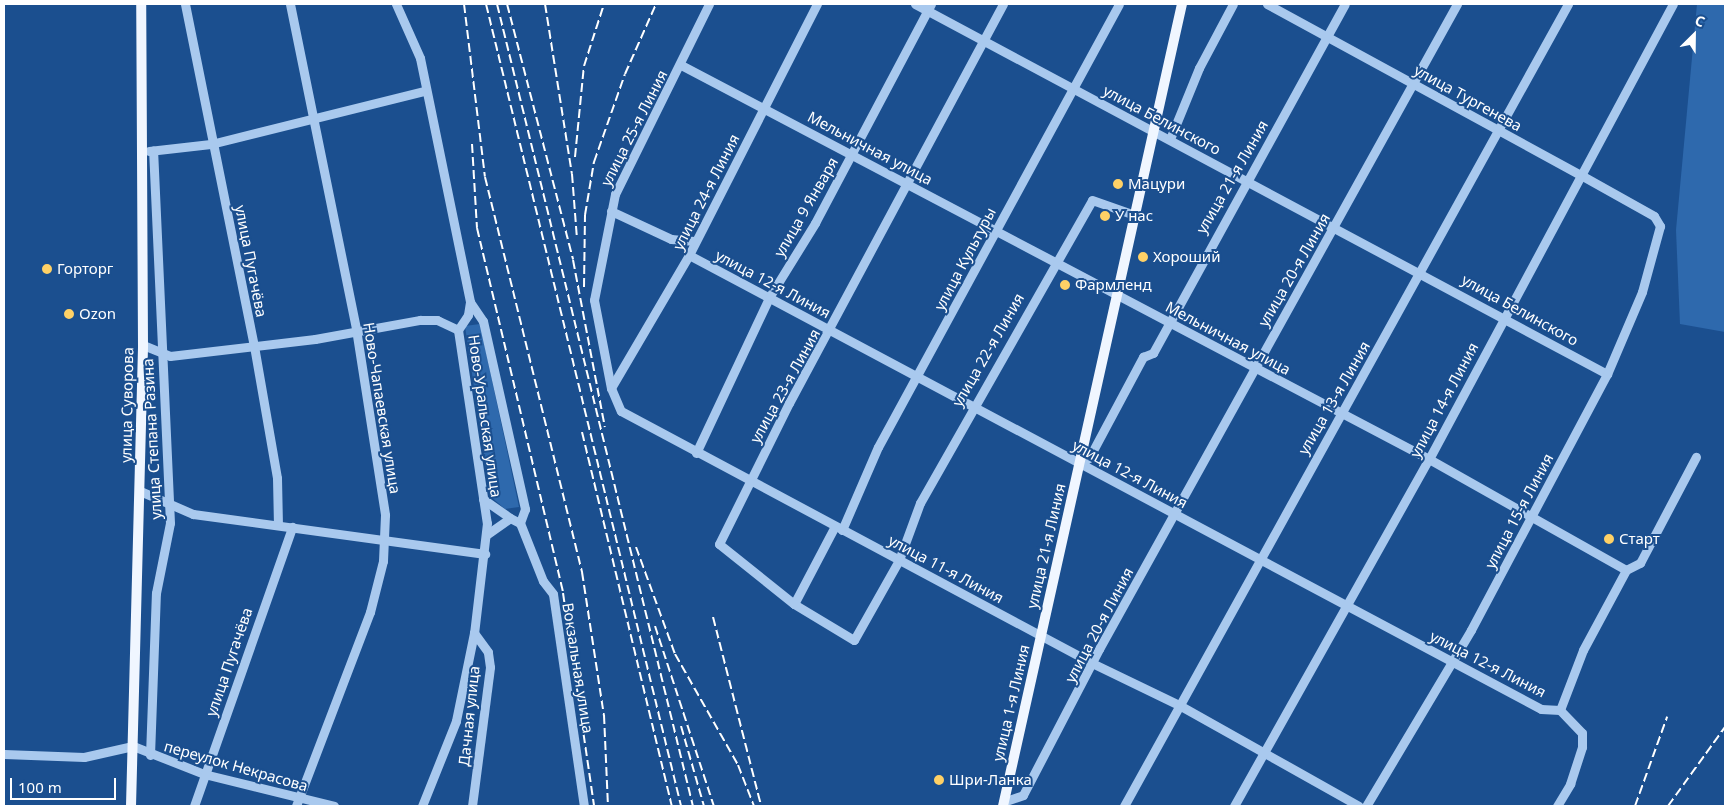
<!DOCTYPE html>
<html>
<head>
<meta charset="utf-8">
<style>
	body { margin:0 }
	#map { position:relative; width:1729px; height:810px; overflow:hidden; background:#1b4f8f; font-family:"Noto Sans",sans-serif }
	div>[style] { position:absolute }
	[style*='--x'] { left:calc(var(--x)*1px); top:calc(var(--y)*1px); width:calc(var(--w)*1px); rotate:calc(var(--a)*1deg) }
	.green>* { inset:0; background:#2e69ad }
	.minor>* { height:9px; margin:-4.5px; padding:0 4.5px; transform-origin:4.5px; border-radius:4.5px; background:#a9c9ee }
	.major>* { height:10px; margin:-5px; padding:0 5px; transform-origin:5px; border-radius:5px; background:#f0f6ff }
	.rail>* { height:2px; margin-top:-1px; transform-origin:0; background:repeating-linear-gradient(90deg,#fff 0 9px,transparent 0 13px) }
	.dots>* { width:14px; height:14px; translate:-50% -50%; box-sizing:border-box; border:2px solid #1b4f8f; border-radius:50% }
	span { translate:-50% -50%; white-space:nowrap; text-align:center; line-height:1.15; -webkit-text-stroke:4px #1b4f8f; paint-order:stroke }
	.street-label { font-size:15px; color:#fff }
	.poi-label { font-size:15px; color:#fff }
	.left { translate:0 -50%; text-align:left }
	.frame { position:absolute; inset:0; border:5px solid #fff; pointer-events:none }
	.north { position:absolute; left:1669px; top:10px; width:50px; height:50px; -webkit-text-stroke:4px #1b4f8f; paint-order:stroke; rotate:23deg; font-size:14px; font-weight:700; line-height:20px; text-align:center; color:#fff }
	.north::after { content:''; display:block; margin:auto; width:18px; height:22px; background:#fff; clip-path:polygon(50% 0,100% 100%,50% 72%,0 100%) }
	.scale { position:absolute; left:10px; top:778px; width:106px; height:22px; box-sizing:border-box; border:2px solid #fff; border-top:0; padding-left:6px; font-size:15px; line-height:18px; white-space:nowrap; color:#fff; -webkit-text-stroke:4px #1b4f8f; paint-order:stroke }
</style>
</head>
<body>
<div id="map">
	<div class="green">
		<i style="clip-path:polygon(1697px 4px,1725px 4px,1725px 332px,1680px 324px,1676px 230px)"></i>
		<i style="clip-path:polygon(480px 324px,519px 507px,505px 509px,490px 496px,465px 326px)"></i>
	</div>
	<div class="minor">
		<i style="--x:185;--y:4;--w:349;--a:78.6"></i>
		<i style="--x:254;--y:346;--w:134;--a:80.1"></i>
		<i style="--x:277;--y:478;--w:47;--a:88.8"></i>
		<i style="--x:290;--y:4;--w:332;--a:78.5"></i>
		<i style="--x:356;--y:329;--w:188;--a:81.1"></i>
		<i style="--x:385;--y:515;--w:46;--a:92.5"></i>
		<i style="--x:383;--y:561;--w:53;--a:104.3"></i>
		<i style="--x:370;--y:612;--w:208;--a:110.9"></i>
		<i style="--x:396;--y:4;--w:59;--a:66"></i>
		<i style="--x:420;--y:58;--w:249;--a:78.4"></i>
		<i style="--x:470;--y:302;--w:13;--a:99"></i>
		<i style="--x:468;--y:315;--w:18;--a:124"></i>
		<i style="--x:458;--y:330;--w:195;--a:81.5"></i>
		<i style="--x:487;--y:523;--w:111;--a:96.7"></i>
		<i style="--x:474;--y:633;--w:90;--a:101.6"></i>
		<i style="--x:456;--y:721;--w:92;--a:111.8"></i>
		<i style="--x:709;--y:4;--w:212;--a:116.3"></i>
		<i style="--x:615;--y:194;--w:108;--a:101.2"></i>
		<i style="--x:594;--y:300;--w:90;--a:79.1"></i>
		<i style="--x:611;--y:388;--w:25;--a:67"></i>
		<i style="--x:621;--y:411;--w:536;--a:28.14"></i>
		<i style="--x:1094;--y:664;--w:94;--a:25.8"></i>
		<i style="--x:1179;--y:705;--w:206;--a:29.3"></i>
		<i style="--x:915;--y:4;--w:785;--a:28.13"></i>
		<i style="--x:1267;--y:4;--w:355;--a:28.6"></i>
		<i style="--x:1579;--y:174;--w:86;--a:29.2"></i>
		<i style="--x:1654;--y:216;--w:12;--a:59"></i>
		<i style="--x:1660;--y:226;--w:68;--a:105.3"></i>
		<i style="--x:1642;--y:292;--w:89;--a:113.1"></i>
		<i style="--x:1607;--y:374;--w:290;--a:118"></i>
		<i style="--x:1471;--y:630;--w:205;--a:120.8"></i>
		<i style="--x:681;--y:65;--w:845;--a:27.78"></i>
		<i style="--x:1429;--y:459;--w:226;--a:29.4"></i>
		<i style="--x:1170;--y:139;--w:77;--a:-67.8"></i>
		<i style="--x:1199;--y:68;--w:72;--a:-62"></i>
		<i style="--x:149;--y:151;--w:62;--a:-6.4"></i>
		<i style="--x:211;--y:144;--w:219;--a:-14"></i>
		<i style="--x:611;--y:211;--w:66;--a:25"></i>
		<i style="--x:671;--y:239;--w:23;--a:5"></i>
		<i style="--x:689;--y:255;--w:965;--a:28.05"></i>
		<i style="--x:1541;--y:709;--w:19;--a:3"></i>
		<i style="--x:470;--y:302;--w:23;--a:56"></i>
		<i style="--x:483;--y:321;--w:193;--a:77.4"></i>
		<i style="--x:525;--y:509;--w:15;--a:110"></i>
		<i style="--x:143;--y:345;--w:29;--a:22"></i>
		<i style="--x:170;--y:356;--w:146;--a:-6.7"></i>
		<i style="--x:315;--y:339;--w:107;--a:-10.3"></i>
		<i style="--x:420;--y:320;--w:17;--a:0"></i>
		<i style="--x:437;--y:320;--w:23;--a:25"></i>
		<i style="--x:611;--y:388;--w:154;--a:-59.6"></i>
		<i style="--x:689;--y:255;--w:282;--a:-63"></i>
		<i style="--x:696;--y:453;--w:174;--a:-64.8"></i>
		<i style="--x:770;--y:296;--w:86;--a:-58.3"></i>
		<i style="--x:815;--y:223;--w:248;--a:-62.1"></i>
		<i style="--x:1080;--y:463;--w:10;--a:-29"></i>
		<i style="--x:1089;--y:458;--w:115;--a:-61.9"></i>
		<i style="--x:1143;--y:357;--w:11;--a:-22"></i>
		<i style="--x:1153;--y:353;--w:398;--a:-61.2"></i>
		<i style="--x:140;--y:491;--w:58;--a:23.5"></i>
		<i style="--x:193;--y:514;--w:295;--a:7.8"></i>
		<i style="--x:483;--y:499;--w:33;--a:35"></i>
		<i style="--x:835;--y:526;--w:88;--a:117.7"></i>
		<i style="--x:794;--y:604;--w:96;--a:-141.3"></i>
		<i style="--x:719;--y:544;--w:157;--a:-63.6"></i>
		<i style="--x:789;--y:403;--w:453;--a:-61.8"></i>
		<i style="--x:842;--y:530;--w:90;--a:-66.6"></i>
		<i style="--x:878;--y:447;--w:504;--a:-61.45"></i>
		<i style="--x:486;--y:535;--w:29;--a:-35"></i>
		<i style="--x:510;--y:518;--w:11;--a:27"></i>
		<i style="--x:520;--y:523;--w:62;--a:68.4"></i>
		<i style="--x:543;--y:581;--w:16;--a:52"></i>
		<i style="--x:553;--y:594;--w:214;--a:81.7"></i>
		<i style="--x:794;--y:604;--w:70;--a:31"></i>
		<i style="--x:854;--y:640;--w:92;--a:-60.6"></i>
		<i style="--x:899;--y:560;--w:61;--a:-69.8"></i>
		<i style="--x:920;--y:503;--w:348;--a:-60.4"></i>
		<i style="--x:1092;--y:200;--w:46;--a:19.2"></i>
		<i style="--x:4;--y:754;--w:80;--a:2.1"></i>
		<i style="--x:84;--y:757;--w:50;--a:-12.7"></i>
		<i style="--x:133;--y:746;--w:76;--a:21.5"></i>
		<i style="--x:204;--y:774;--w:134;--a:13.8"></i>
		<i style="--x:150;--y:755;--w:162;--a:-87.9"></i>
		<i style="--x:156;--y:593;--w:71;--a:-78.7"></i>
		<i style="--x:170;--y:523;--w:373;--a:-92.6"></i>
		<i style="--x:1003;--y:802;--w:21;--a:-19"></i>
		<i style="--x:1023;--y:795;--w:165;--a:-62.5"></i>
		<i style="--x:1099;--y:649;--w:738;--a:-60.97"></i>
		<i style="--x:194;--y:806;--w:296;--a:-70.6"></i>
		<i style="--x:472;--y:806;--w:140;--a:-82.6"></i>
		<i style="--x:490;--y:667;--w:15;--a:-98"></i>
		<i style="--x:488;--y:652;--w:24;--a:-126"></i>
		<i style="--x:1124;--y:806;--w:917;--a:-61.03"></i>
		<i style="--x:1234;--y:806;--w:398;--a:-60.7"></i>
		<i style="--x:1429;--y:459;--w:516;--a:-61.8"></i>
		<i style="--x:1557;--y:806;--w:26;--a:-59"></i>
		<i style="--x:1570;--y:784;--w:39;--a:-72"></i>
		<i style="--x:1582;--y:747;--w:14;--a:-90"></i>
		<i style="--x:1582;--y:733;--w:32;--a:-134"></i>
		<i style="--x:1560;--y:710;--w:64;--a:-69"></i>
		<i style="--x:1583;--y:650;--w:91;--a:-61.7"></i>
		<i style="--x:1626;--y:570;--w:16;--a:-27"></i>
		<i style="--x:1640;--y:563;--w:120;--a:-62.2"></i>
	</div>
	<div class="major">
		<i style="--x:131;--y:806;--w:461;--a:-88.5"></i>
		<i style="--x:143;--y:345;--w:341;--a:-90.3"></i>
		<i style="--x:1003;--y:806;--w:822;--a:-77.42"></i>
	</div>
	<div class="rail">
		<i style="--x:464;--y:4;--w:174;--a:83.1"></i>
		<i style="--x:485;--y:177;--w:407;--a:76.2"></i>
		<i style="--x:582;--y:572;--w:145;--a:81.3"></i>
		<i style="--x:604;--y:715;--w:91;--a:87.5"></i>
		<i style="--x:486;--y:4;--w:825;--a:76.33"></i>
		<i style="--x:497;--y:4;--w:826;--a:76.27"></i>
		<i style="--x:507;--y:4;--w:264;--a:75.5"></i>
		<i style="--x:573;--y:260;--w:170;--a:79.2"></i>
		<i style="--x:545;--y:4;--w:172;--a:81"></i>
		<i style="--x:572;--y:174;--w:65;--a:85.6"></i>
		<i style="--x:472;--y:144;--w:84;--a:86.6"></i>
		<i style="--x:477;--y:228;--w:375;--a:76.7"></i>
		<i style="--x:563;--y:593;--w:215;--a:81.7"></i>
		<i style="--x:575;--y:157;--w:91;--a:-84.4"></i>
		<i style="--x:584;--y:66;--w:65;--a:-72.1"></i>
		<i style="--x:584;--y:287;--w:72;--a:-89.2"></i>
		<i style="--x:585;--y:215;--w:54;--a:-80.4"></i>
		<i style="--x:594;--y:162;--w:93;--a:-70.6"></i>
		<i style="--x:625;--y:74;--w:77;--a:-66.1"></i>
		<i style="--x:582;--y:432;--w:385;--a:76.5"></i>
		<i style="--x:636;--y:547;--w:114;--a:70"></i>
		<i style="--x:675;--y:654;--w:128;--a:60.4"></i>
		<i style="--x:738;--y:765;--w:44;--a:68.7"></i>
		<i style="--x:713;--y:617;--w:195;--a:75.7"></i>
		<i style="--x:655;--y:626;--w:189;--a:71.9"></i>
		<i style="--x:681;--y:726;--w:83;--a:74"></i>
		<i style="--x:1635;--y:806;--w:95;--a:-70.2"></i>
		<i style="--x:1668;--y:806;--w:97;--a:-54.2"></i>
	</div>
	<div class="dots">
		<i style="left:1118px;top:184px;background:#ffd166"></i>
		<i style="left:1105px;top:216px;background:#ffd166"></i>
		<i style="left:1143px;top:257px;background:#ffd166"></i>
		<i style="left:47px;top:269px;background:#ffd166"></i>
		<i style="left:1065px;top:285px;background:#ffd166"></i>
		<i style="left:69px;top:314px;background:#ffd166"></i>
		<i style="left:1609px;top:539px;background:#ffd166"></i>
		<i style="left:939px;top:780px;background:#ffd166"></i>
	</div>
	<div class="street-label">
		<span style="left:1468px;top:98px;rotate:29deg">улица Тургенева</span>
		<span style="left:1162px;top:120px;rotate:28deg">улица Белинского</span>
		<span style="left:634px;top:128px;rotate:-63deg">улица 25-я Линия</span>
		<span style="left:870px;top:148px;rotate:28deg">Мельничная улица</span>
		<span style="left:1232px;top:177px;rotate:-60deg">улица 21-я Линия</span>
		<span style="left:706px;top:192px;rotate:-63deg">улица 24-я Линия</span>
		<span style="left:806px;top:207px;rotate:-60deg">улица 9 Января</span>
		<span style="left:965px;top:259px;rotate:-62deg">улица Культуры</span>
		<span style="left:251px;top:261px;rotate:79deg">улица Пугачёва</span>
		<span style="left:1294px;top:270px;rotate:-60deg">улица 20-я Линия</span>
		<span style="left:773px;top:284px;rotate:28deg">улица 12-я Линия</span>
		<span style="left:1520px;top:310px;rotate:29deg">улица Белинского</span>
		<span style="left:1228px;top:338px;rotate:28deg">Мельничная улица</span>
		<span style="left:988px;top:350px;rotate:-60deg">улица 22-я Линия</span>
		<span style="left:785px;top:386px;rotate:-61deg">улица 23-я Линия</span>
		<span style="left:1334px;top:398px;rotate:-60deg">улица 13-я Линия</span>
		<span style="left:1444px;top:400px;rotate:-62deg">улица 14-я Линия</span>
		<span style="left:127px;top:405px;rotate:-89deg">улица Суворова</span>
		<span style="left:382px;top:408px;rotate:81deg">Ново-Чапаевская улица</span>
		<span style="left:485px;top:416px;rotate:82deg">Ново-Уральская улица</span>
		<span style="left:152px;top:439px;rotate:-93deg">улица Степана Разина</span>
		<span style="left:1130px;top:474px;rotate:28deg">улица 12-я Линия</span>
		<span style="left:1519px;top:511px;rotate:-62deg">улица 15-я Линия</span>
		<span style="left:1046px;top:546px;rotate:-77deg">улица 21-я Линия</span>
		<span style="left:946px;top:569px;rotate:28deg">улица 11-я Линия</span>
		<span style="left:1099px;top:625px;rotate:-62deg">улица 20-я Линия</span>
		<span style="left:229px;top:662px;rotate:-71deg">улица Пугачёва</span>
		<span style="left:1488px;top:664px;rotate:27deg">улица 12-я Линия</span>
		<span style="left:578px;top:668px;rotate:81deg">Вокзальная улица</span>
		<span style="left:1011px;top:703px;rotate:-77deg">улица 1-я Линия</span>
		<span style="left:469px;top:716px;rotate:-84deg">Дачная улица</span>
		<span style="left:236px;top:766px;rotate:16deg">переулок Некрасова</span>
	</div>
	<div class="poi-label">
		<span class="left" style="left:1128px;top:184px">Мацури</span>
		<span class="left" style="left:1115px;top:216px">У нас</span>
		<span class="left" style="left:1153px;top:257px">Хороший</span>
		<span class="left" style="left:57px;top:269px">Горторг</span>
		<span class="left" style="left:1075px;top:285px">Фармленд</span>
		<span class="left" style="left:79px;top:314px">Ozon</span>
		<span class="left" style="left:1619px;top:539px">Cтарт</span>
		<span class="left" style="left:949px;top:780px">Шри-Ланка</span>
	</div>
	<div class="frame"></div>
	<div class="north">С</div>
	<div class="scale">100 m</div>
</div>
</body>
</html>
